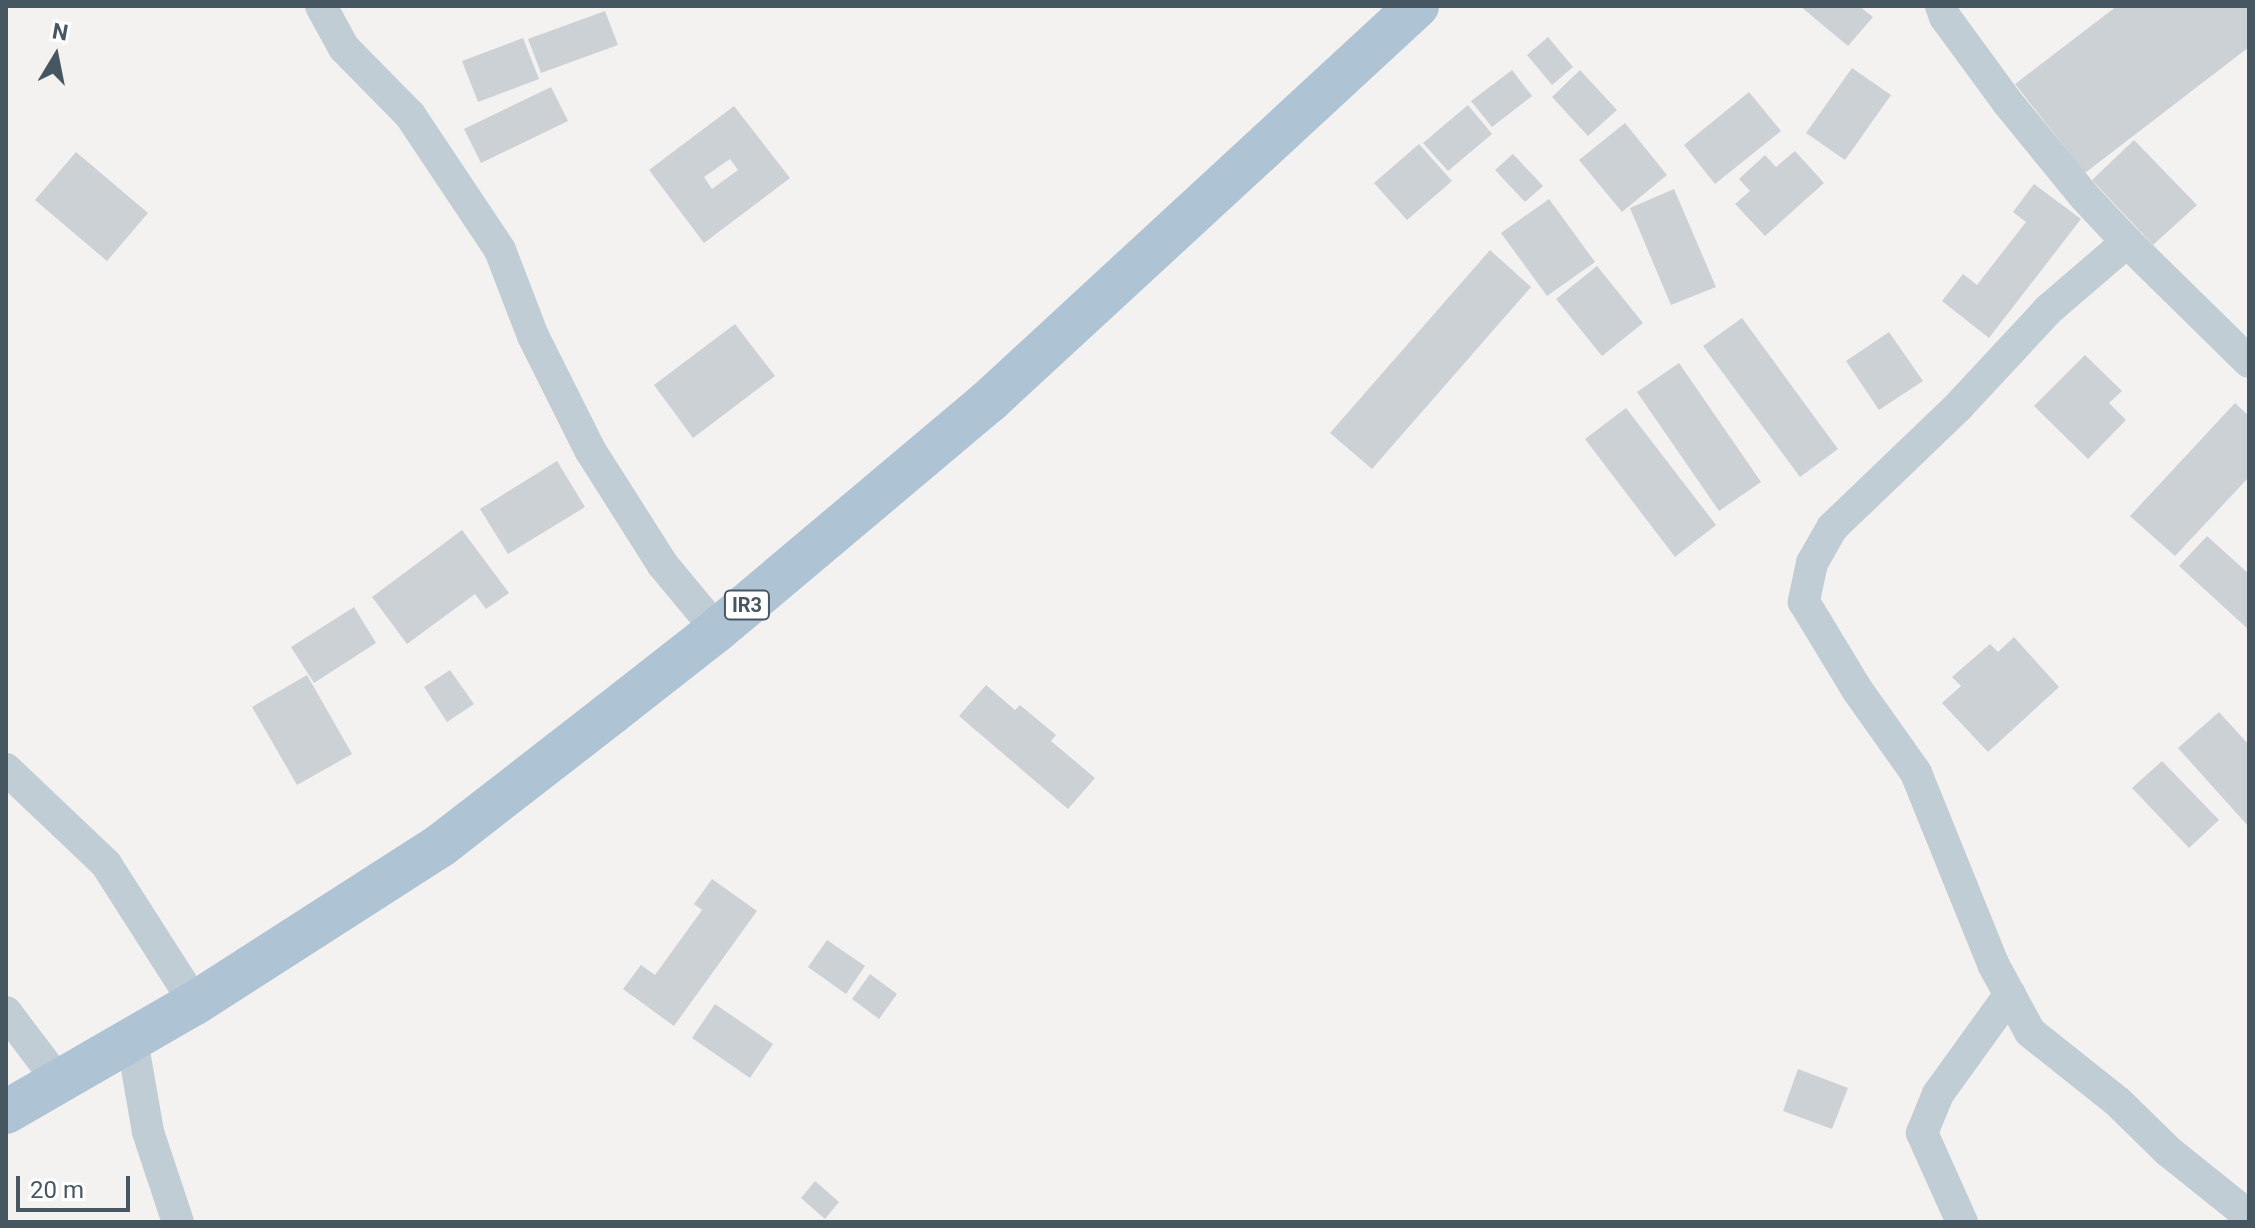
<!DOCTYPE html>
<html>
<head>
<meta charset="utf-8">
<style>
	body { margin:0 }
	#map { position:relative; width:2255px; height:1228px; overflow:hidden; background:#f4f1f1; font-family:Roboto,sans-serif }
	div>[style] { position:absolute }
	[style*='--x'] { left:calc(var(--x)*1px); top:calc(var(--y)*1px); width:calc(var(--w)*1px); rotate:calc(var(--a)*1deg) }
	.building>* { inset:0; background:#ccd1d6 }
	.street>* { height:32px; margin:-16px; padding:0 16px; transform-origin:16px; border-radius:16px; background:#c0cdd4 }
	.primary>* { height:44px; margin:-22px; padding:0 22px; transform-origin:22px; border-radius:22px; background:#aec3d3 }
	span { translate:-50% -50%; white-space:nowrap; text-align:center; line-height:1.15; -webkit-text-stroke:7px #fff; paint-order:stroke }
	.shield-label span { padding:2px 6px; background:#fff; border:2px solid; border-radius:6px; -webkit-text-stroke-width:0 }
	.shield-label { font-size:20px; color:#465761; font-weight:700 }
	.frame { position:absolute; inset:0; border:8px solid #465761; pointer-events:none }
	.north { position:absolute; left:16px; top:16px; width:80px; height:80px; -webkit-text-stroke:6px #fff; paint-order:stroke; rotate:10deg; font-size:22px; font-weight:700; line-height:32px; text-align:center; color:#465761 }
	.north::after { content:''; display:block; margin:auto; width:28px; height:36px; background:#465761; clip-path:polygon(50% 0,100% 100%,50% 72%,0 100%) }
	.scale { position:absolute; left:16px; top:1176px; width:114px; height:36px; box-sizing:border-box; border:4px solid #465761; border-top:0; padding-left:10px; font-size:24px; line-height:28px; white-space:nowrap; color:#465761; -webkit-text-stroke:6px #fff; paint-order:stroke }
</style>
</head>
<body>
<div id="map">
	<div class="building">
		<i style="clip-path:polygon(1800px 6px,1859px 6px,1873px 17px,1848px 46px)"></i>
		<i style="clip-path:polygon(2117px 6px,2249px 6px,2249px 47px,2085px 173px,2015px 84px)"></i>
		<i style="clip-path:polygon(605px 11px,618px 45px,541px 73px,528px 39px)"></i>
		<i style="clip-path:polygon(1548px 37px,1573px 67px,1552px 85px,1527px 55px)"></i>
		<i style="clip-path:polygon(523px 38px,539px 79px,478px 102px,462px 61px)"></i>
		<i style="clip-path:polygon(1852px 68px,1891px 95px,1845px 160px,1806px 133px)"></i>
		<i style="clip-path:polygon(1512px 70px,1532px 96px,1492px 127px,1471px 101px)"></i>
		<i style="clip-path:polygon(1580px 70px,1617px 110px,1588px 136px,1552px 97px)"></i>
		<i style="clip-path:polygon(551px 87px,568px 121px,481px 163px,464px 129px)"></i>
		<i style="clip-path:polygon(1749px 92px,1781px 131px,1715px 184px,1684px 145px)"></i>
		<i style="clip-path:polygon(1468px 105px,1492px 134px,1448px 171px,1423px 143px)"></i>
		<i style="clip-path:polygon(evenodd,734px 106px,790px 178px,704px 243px,649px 170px,734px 106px,730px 159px,738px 170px,712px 189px,704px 177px,730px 159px)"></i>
		<i style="clip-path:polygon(1625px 123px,1667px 175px,1622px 212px,1579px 160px)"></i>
		<i style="clip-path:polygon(2134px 140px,2197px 205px,2153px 245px,2092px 180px)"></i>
		<i style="clip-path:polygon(1419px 144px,1452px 181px,1407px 220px,1374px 183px)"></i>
		<i style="clip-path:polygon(1795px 151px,1824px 183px,1765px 236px,1735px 204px,1750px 191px,1739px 179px,1765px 155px,1776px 167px)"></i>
		<i style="clip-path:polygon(76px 152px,148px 213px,107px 261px,35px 200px)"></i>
		<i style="clip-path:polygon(1513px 154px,1543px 186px,1525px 202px,1495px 170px)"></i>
		<i style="clip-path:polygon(2034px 184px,2081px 219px,1989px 338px,1942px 301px,1963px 274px,1977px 285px,2026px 222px,2013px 212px)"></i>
		<i style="clip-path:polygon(1674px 189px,1716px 287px,1671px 305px,1630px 208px)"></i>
		<i style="clip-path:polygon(1549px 199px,1595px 262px,1547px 296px,1501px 233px)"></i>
		<i style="clip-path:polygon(1490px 250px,1531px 287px,1372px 469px,1330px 433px)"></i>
		<i style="clip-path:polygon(1597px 266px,1643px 323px,1602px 356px,1556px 299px)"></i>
		<i style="clip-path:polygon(1742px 318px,1838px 449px,1800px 477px,1703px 346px)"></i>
		<i style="clip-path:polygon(735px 324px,775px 376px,693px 438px,654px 385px)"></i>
		<i style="clip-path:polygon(1889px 332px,1923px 381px,1879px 410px,1846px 361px)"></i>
		<i style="clip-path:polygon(2085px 355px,2122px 391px,2109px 403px,2126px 420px,2088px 459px,2034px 406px)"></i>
		<i style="clip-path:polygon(1679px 363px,1761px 482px,1719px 511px,1637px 392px)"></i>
		<i style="clip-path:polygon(2235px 403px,2249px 416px,2249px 477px,2175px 556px,2130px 516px)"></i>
		<i style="clip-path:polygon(1626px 408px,1716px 525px,1675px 557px,1585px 439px)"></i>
		<i style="clip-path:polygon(557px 461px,585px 507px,508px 554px,480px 509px)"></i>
		<i style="clip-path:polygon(462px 530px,509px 593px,486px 609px,475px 594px,407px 644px,372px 597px)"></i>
		<i style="clip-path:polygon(2207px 536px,2249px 574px,2249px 630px,2179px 566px)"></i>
		<i style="clip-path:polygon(354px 607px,376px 643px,314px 683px,291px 647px)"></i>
		<i style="clip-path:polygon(2014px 637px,2059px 687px,1988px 752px,1942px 703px,1961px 686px,1952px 677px,1990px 644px,1998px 652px)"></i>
		<i style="clip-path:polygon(450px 670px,474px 704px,447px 722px,424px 687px)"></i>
		<i style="clip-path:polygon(307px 675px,352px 754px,297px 785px,252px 707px)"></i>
		<i style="clip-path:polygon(986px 685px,1015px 710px,1020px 705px,1056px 735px,1051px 741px,1095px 778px,1068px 809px,959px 716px)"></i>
		<i style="clip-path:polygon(2219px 712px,2249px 745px,2249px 827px,2178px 748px)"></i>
		<i style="clip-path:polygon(2162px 761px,2219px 820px,2189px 848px,2132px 788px)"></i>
		<i style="clip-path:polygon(712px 879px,757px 911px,674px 1026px,623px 989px,641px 965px,655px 975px,702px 910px,694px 904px)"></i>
		<i style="clip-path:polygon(827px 940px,865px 966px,846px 994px,808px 967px)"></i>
		<i style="clip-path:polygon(870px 974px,897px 994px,879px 1019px,852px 999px)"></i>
		<i style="clip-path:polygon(715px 1004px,773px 1044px,750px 1078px,692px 1038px)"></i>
		<i style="clip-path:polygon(1798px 1069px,1848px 1088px,1832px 1129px,1783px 1111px)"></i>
		<i style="clip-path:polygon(815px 1181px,839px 1202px,825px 1219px,801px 1198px)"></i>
	</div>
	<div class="street">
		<i style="--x:321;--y:6;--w:48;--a:61.3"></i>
		<i style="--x:344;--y:48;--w:94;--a:45.4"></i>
		<i style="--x:410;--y:115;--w:162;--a:56.3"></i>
		<i style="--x:500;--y:250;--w:92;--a:69"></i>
		<i style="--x:533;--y:336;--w:127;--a:63.4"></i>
		<i style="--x:590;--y:450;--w:136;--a:57.6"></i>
		<i style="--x:663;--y:565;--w:85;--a:50.3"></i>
		<i style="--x:1941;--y:6;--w:12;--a:70"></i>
		<i style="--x:1945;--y:17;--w:107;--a:53.8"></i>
		<i style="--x:2008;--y:103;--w:119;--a:50.8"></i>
		<i style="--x:2083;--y:195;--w:64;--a:46.9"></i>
		<i style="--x:2127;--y:242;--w:103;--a:139.3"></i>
		<i style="--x:2049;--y:309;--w:132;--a:132.9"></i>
		<i style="--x:1959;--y:406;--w:176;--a:136.2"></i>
		<i style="--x:1832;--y:528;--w:40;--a:119.7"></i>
		<i style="--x:1812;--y:563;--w:40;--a:102"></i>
		<i style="--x:1804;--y:602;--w:104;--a:58.8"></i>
		<i style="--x:1858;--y:691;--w:100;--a:54.7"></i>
		<i style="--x:1916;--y:773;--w:206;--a:68"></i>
		<i style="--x:1993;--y:964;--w:77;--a:61.4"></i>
		<i style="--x:2030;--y:1032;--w:112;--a:38.5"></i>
		<i style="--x:2118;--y:1102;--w:70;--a:44.4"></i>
		<i style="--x:2168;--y:1151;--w:104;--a:38.7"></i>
		<i style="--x:2127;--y:242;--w:171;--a:44.5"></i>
		<i style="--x:6;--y:769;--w:138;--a:43.5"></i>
		<i style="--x:106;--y:864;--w:165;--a:57.4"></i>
		<i style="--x:6;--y:1012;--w:88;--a:52.9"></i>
		<i style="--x:132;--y:1040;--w:93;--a:80.1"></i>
		<i style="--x:148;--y:1132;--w:95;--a:71.6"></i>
		<i style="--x:1962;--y:1222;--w:98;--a:-114.2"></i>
		<i style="--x:1922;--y:1133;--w:42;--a:-67.7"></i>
		<i style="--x:1938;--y:1094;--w:123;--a:-54.2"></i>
	</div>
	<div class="primary">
		<i style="--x:6;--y:1112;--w:218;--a:-30"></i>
		<i style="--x:195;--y:1003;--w:292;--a:-32.7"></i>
		<i style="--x:441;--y:845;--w:215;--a:-37.8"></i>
		<i style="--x:611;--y:713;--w:135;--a:-38.1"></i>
		<i style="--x:717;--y:630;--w:354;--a:-40.1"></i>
		<i style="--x:988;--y:402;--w:584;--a:-42.71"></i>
	</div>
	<div class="shield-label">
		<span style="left:747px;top:605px">IR3</span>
	</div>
	<div class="frame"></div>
	<div class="north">N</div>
	<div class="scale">20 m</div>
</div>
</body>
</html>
